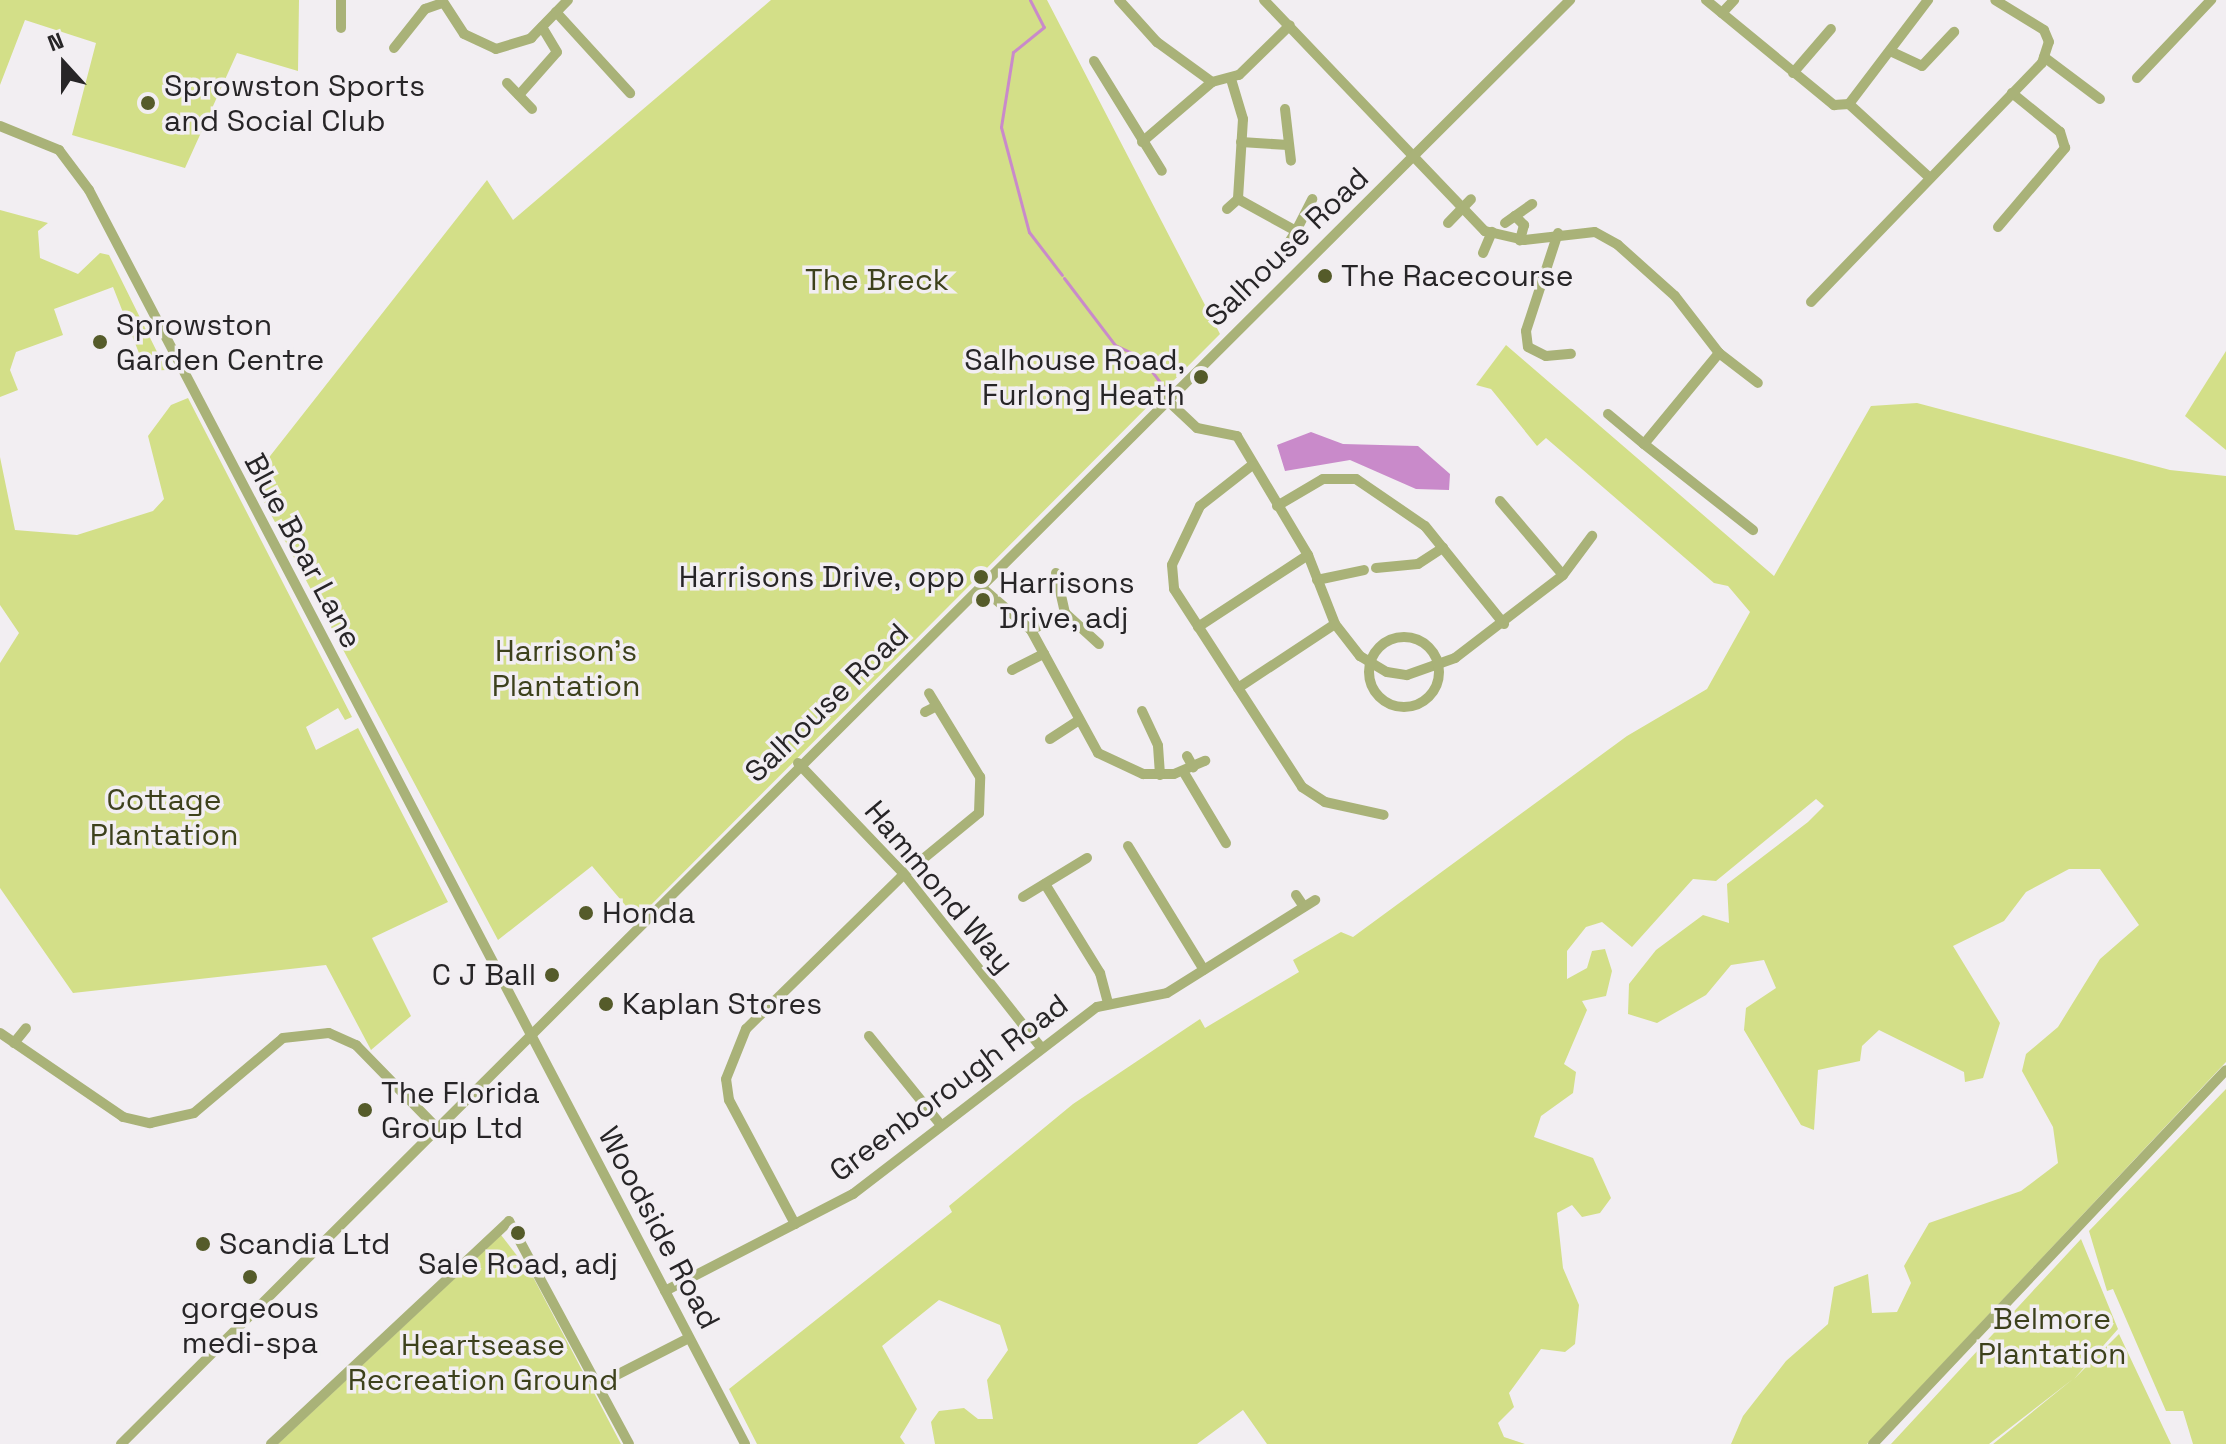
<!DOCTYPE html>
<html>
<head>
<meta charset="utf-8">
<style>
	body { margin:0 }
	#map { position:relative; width:2226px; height:1444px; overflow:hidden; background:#f2eef2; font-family:"Space Grotesk",sans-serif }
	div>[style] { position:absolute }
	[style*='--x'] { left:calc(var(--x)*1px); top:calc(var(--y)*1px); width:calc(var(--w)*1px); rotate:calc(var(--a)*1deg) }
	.green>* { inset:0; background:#d3df88 }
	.water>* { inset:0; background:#c98aca }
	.stream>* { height:3px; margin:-1.5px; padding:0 1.5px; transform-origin:1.5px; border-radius:1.5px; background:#c98aca }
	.minor>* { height:10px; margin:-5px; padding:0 5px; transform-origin:5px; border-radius:5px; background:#a9b278 }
	.minor>.ring { margin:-5px; padding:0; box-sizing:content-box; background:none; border:10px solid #a9b278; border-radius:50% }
	.dots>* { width:22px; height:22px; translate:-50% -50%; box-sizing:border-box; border:4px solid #f2eef2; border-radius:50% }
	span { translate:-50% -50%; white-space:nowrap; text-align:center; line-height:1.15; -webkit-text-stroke:7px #f2eef2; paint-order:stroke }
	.poi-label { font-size:30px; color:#272527 }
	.left { translate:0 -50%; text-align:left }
	.right { translate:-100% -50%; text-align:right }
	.street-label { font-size:30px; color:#272527 }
	.park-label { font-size:30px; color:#3d411c }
	.north { position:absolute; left:24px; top:24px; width:80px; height:80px; -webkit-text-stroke:6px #f2eef2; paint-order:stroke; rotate:339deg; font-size:22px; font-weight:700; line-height:32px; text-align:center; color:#272527 }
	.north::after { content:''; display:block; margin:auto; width:28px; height:36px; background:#272527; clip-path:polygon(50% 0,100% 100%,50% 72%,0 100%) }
</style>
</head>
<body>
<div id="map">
	<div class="green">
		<i style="clip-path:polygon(0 0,299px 0,298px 71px,237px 53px,185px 168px,72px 135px,96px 43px,25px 20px,0 85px)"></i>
		<i style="clip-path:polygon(771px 0,1047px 0,1220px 334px,637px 919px,592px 866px,498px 940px,252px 479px,487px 180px,513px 220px)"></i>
		<i style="clip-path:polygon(0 210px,48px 223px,38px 231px,40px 258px,78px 274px,100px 253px,109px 255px,166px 370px,146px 371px,113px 287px,54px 309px,63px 335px,16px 352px,10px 370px,18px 390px,0 397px)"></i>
		<i style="clip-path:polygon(1506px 345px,1774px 576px,1871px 406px,1917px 403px,2170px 470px,2226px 476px,2226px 1062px,1867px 1444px,1731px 1444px,1743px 1416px,1786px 1361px,1828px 1324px,1834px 1287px,1868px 1274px,1872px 1313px,1897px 1312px,1911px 1283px,1904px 1266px,1929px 1223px,2021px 1191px,2058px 1163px,2053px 1127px,2022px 1071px,2026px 1054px,2058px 1027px,2100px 959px,2139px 925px,2100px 869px,2069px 869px,2026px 892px,2004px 921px,1953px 946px,2000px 1023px,1983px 1078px,1965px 1082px,1964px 1072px,1879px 1030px,1862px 1046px,1860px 1061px,1818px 1070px,1814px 1130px,1801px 1125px,1744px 1030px,1746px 1008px,1776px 988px,1764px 960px,1731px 965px,1706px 995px,1657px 1023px,1628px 1014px,1629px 984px,1656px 950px,1703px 915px,1729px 923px,1727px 884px,1808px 822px,1824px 806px,1816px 799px,1716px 881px,1693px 879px,1632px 947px,1602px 922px,1586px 927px,1567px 951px,1567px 979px,1587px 968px,1592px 951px,1605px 949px,1612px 971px,1606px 996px,1582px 1001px,1587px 1010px,1564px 1064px,1576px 1072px,1573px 1093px,1541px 1116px,1534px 1137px,1593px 1158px,1611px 1198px,1600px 1213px,1582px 1217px,1572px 1205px,1557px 1213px,1563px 1268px,1579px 1305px,1575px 1344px,1565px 1352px,1541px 1349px,1509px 1393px,1514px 1407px,1498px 1423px,1504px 1437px,1525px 1444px,1267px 1444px,1243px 1410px,1197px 1444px,935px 1444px,931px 1422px,939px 1411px,964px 1408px,978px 1419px,993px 1419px,987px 1380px,1008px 1350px,1000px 1325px,939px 1300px,882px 1346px,917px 1409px,900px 1437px,905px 1444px,757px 1444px,729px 1389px,952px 1212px,949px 1206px,1073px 1104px,1200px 1019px,1205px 1028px,1299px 972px,1293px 960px,1341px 932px,1353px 937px,1627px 736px,1707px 689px,1750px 612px,1728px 586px,1714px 583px,1546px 438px,1537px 446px,1491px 389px,1476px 385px)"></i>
		<i style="clip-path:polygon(2226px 351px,2226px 450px,2185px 416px)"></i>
		<i style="clip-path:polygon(188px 398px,352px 717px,345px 720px,338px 708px,306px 727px,316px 750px,358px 728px,448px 902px,372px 938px,411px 1016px,371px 1050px,326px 965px,73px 993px,0 888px,0 663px,19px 633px,0 605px,0 457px,15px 530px,77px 535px,153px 511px,164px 499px,148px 436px,171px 405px)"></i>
		<i style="clip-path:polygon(2226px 1089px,2226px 1444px,2193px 1444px,2183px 1411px,2166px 1411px,2113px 1289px,2107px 1291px,2089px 1231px)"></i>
		<i style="clip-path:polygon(501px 1235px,532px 1275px,621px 1444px,278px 1444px)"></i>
		<i style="clip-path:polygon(2081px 1239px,2118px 1329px,2074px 1379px,2119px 1334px,2171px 1444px,1993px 1444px,2073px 1379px,1989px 1444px,1891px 1444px)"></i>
	</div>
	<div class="water">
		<i style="clip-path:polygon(1311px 432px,1343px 444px,1418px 446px,1450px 474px,1449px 490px,1416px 489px,1350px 460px,1285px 471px,1277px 445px)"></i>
	</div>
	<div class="stream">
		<i style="--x:1030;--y:0;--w:30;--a:63"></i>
		<i style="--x:1044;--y:27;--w:40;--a:141"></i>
		<i style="--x:1013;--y:52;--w:76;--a:99.1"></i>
		<i style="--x:1001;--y:127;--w:109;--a:75.1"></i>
		<i style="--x:1029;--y:232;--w:54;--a:52.5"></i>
		<i style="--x:1064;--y:278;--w:84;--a:52.7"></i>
		<i style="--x:1115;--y:345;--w:29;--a:25"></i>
		<i style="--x:1141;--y:357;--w:40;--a:53"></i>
	</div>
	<div class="minor">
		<i style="--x:442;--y:0;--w:40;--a:57.1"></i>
		<i style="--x:464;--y:34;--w:35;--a:25"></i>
		<i style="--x:496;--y:49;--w:37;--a:-17"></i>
		<i style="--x:531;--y:38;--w:53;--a:-45.8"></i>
		<i style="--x:1119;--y:0;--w:57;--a:47.9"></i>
		<i style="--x:1157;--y:42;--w:68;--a:36"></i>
		<i style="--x:1212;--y:82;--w:28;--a:-15"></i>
		<i style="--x:1239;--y:75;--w:71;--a:-44.4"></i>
		<i style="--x:1264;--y:0;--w:320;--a:46.3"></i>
		<i style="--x:1485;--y:231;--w:40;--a:13"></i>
		<i style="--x:1524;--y:240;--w:71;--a:-6.4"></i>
		<i style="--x:1595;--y:232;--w:26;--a:29"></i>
		<i style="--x:1618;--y:245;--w:76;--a:41.8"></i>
		<i style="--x:1675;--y:296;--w:72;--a:52.3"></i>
		<i style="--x:1719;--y:353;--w:49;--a:37.6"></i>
		<i style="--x:1706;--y:0;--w:166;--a:39.4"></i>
		<i style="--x:1834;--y:105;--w:15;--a:-4"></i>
		<i style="--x:556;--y:12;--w:110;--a:47.6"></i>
		<i style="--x:1722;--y:13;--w:18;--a:-47"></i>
		<i style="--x:341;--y:28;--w:28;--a:-90"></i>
		<i style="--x:394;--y:48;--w:50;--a:-51.5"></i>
		<i style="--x:425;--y:9;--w:18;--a:-19"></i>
		<i style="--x:1890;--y:51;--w:35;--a:25"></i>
		<i style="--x:1922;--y:66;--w:47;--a:-46.7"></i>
		<i style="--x:2044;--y:57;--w:70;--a:36.9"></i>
		<i style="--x:1094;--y:61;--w:129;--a:58.3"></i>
		<i style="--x:1793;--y:73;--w:58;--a:-49.2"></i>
		<i style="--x:2137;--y:78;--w:108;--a:-46.5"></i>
		<i style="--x:1231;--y:79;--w:42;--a:73.3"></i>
		<i style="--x:1243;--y:119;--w:80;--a:93.6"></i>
		<i style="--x:1238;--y:199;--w:66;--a:28.9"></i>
		<i style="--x:1296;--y:231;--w:36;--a:-63"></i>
		<i style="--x:507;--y:83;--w:36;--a:46"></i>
		<i style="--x:519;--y:95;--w:57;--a:-48.5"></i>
		<i style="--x:557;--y:52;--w:29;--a:-121"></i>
		<i style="--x:1849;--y:104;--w:131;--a:-52.8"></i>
		<i style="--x:1849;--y:104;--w:108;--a:42.4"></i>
		<i style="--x:1285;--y:109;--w:52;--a:83.4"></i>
		<i style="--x:0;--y:126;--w:64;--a:22.1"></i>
		<i style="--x:59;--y:150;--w:50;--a:53.1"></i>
		<i style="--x:89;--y:190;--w:1415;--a:62.38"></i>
		<i style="--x:1142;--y:142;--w:92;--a:-40.6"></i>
		<i style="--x:1241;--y:142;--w:47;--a:3.7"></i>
		<i style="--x:1227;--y:209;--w:15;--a:-42"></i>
		<i style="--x:1515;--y:216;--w:21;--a:-35"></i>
		<i style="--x:1448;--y:223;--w:33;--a:-46"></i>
		<i style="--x:1505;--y:223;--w:12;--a:-35"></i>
		<i style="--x:1515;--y:216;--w:13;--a:45"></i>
		<i style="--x:1524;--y:225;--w:16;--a:105"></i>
		<i style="--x:1998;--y:227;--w:104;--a:-49.7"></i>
		<i style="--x:2065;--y:148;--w:17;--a:-107"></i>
		<i style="--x:2060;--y:132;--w:62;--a:-140.9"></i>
		<i style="--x:1558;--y:233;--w:103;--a:108.1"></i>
		<i style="--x:1526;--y:331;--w:16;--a:83"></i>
		<i style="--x:1528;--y:347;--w:20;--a:27"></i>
		<i style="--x:1546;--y:356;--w:25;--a:-5"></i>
		<i style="--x:1288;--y:244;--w:15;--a:-58"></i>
		<i style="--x:1483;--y:253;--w:23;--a:-67"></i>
		<i style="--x:1811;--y:302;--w:332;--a:-46"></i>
		<i style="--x:2042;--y:63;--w:22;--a:-72"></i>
		<i style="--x:2049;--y:42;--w:13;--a:-113"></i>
		<i style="--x:2044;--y:30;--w:57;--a:-148.5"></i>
		<i style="--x:1165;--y:398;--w:44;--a:43.2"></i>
		<i style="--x:1197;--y:428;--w:41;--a:11.3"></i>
		<i style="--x:1237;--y:436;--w:139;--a:59.2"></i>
		<i style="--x:1308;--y:555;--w:74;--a:68.6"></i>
		<i style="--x:1335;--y:624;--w:41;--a:52"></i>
		<i style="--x:1360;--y:656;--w:31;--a:31"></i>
		<i style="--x:1387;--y:672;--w:20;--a:9"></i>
		<i style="--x:1407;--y:675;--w:51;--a:-19.5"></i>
		<i style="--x:1455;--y:658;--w:136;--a:-37.5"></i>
		<i style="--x:1563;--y:575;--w:49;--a:-53.4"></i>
		<i style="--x:1608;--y:414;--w:47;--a:39.8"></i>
		<i style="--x:1644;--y:444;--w:118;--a:-50.5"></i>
		<i style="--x:1644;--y:444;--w:139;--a:38.3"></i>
		<i style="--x:1251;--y:466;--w:65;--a:141.9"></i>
		<i style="--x:1200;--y:506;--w:65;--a:115.4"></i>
		<i style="--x:1172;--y:565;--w:24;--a:85"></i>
		<i style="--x:1174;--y:589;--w:236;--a:57.1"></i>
		<i style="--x:1302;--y:787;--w:27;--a:33"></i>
		<i style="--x:1325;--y:802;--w:60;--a:12.4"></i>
		<i style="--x:1500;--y:501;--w:97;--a:49.6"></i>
		<i style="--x:1277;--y:506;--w:53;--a:-30.4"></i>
		<i style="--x:1323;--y:479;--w:33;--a:0"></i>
		<i style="--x:1356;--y:479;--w:83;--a:34.3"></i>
		<i style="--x:1425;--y:526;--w:126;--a:51.1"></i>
		<i style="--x:1376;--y:568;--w:42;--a:-5.4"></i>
		<i style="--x:1418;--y:564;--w:30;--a:-33"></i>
		<i style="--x:1056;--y:573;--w:41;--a:77.3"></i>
		<i style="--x:1317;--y:580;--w:48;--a:-12"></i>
		<i style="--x:980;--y:586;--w:67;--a:40.8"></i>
		<i style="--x:1031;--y:630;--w:140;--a:61.4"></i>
		<i style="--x:1098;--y:753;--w:50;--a:25"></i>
		<i style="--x:1143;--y:774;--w:31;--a:0"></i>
		<i style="--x:1174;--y:774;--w:34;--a:-23"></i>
		<i style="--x:1198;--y:627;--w:131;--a:-33.2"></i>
		<i style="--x:1031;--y:630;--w:38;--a:-27"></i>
		<i style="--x:1065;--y:613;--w:46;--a:42.4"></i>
		<i class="ring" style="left:1369px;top:637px;width:60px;height:60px"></i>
		<i style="--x:1012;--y:670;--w:36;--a:-27"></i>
		<i style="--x:1238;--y:688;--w:116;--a:-33.4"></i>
		<i style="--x:1142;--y:711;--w:38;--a:65"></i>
		<i style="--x:1158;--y:746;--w:29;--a:86"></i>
		<i style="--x:925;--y:712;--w:13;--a:-27"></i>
		<i style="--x:1050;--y:739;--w:33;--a:-33"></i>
		<i style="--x:1187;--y:756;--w:13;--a:61"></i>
		<i style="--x:798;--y:763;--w:153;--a:46.3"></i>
		<i style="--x:904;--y:874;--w:219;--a:51.7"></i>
		<i style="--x:1183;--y:771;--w:84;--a:59.2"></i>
		<i style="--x:1128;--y:846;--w:145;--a:58.5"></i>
		<i style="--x:1045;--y:884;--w:105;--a:58.3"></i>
		<i style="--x:1100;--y:973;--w:31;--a:75"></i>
		<i style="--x:1296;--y:895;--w:14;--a:56"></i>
		<i style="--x:1023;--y:897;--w:75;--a:-31.4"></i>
		<i style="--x:0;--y:1033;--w:149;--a:34.3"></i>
		<i style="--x:123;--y:1117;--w:28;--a:13"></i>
		<i style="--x:150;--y:1123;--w:45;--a:-12.8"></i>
		<i style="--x:194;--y:1113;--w:116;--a:-40.1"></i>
		<i style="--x:283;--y:1038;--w:46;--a:-6.2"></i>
		<i style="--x:329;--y:1033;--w:30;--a:24"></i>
		<i style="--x:356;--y:1045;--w:119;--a:45.7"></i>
		<i style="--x:869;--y:1036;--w:113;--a:51.1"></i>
		<i style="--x:14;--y:1043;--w:19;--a:-51"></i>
		<i style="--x:795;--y:1224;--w:140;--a:-118"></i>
		<i style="--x:729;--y:1100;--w:21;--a:-98"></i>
		<i style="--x:726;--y:1079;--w:54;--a:-68.2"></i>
		<i style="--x:746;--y:1029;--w:217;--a:-44.4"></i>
		<i style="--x:901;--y:877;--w:101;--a:-39.4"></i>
		<i style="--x:979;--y:813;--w:36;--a:-88"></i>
		<i style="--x:980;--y:777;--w:98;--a:-121.3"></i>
		<i style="--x:665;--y:1291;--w:212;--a:-27.3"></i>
		<i style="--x:853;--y:1194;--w:307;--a:-37.5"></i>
		<i style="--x:1097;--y:1007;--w:71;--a:-11.3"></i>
		<i style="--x:1167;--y:993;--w:175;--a:-32.1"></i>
		<i style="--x:599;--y:1384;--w:101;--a:-27.1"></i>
		<i style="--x:121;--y:1444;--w:2046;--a:-44.9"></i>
		<i style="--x:271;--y:1444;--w:326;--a:-43.1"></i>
		<i style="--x:509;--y:1221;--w:253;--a:61.7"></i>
		<i style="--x:1873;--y:1444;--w:514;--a:-46.65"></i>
	</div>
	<div class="dots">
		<i style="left:148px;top:103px;background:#555b2a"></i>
		<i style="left:1325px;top:276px;background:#555b2a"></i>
		<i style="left:100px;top:342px;background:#555b2a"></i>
		<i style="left:1201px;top:377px;background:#555b2a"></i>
		<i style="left:981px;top:577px;background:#555b2a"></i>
		<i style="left:983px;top:600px;background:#555b2a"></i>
		<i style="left:586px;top:913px;background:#555b2a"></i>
		<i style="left:552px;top:975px;background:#555b2a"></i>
		<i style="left:606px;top:1004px;background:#555b2a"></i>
		<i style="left:365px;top:1110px;background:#555b2a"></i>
		<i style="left:518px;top:1233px;background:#555b2a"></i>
		<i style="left:203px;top:1244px;background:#555b2a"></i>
		<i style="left:250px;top:1277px;background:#555b2a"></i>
	</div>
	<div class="poi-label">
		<span class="left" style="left:164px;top:103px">Sprowston Sports<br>and Social Club</span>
		<span class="left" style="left:1341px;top:276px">The Racecourse</span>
		<span class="left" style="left:116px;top:342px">Sprowston<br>Garden Centre</span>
		<span class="right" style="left:1185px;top:377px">Salhouse Road,<br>Furlong Heath</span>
		<span class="right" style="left:965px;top:577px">Harrisons Drive, opp</span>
		<span class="left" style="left:999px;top:600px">Harrisons<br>Drive, adj</span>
		<span class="left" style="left:602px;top:913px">Honda</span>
		<span class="right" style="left:536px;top:975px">C J Ball</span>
		<span class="left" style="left:622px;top:1004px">Kaplan Stores</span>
		<span class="left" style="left:381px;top:1110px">The Florida<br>Group Ltd</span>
		<span class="left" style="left:219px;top:1244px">Scandia Ltd</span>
		<span style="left:518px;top:1264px">Sale Road, adj</span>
		<span style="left:250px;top:1325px">gorgeous<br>medi-spa</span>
	</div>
	<div class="street-label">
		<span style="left:1287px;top:247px;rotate:-44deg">Salhouse Road</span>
		<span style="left:303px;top:551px;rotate:62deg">Blue Boar Lane</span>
		<span style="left:827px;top:703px;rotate:-44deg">Salhouse Road</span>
		<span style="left:939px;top:887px;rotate:50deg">Hammond Way</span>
		<span style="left:949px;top:1088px;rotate:-37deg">Greenborough Road</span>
		<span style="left:659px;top:1228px;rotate:62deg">Woodside Road</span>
	</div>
	<div class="park-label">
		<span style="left:877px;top:280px">The Breck</span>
		<span style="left:566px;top:668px">Harrison's<br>Plantation</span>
		<span style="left:164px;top:817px">Cottage<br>Plantation</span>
		<span style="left:2052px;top:1336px">Belmore<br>Plantation</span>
		<span style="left:483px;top:1362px">Heartsease<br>Recreation Ground</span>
	</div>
	<div class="north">N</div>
</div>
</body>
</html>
